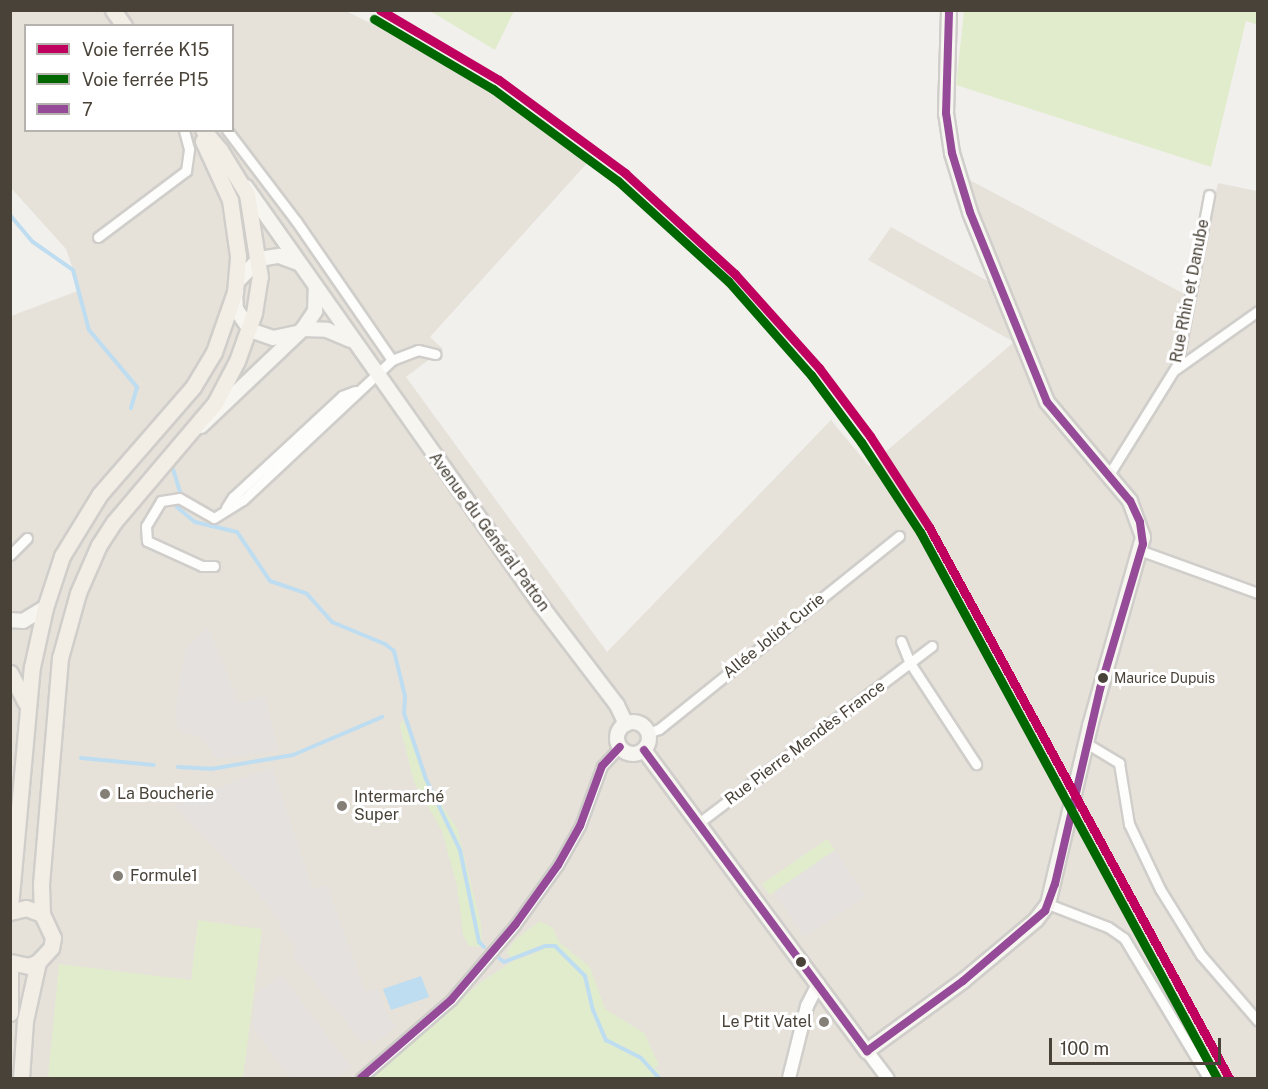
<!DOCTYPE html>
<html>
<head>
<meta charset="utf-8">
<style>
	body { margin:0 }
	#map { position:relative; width:1268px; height:1089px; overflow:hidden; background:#f2f0ed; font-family:"Public Sans",sans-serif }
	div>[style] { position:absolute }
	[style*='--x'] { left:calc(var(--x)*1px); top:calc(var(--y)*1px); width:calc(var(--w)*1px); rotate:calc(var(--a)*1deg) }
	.residential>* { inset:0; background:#e6e2da }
	.green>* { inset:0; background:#e1eccd }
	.parking>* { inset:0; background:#e4e1de }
	.water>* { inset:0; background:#beddf0 }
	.stream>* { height:4px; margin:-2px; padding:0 2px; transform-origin:2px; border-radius:2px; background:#beddf0 }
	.roads { filter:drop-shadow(2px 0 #d0ceca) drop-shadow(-2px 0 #d0ceca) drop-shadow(0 2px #d0ceca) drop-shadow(0 -2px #d0ceca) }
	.minor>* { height:9px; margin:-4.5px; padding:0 4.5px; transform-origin:4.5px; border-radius:4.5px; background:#fdfdfc }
	.tertiary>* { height:12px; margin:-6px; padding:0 6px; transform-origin:6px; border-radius:6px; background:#fdfdfc }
	.secondary>* { height:14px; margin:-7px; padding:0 7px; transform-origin:7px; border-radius:7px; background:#f7f5f0 }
	.secondary>.ring { margin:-7px; padding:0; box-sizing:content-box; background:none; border:14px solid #f7f5f0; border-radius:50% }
	.primary>* { height:15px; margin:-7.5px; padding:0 7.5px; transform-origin:7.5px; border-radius:7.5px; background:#f2ede5 }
	.bus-1>* { height:8px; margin:-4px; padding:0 4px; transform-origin:4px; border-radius:4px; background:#954b97 }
	.rail-1>* { height:9px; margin:-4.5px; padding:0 4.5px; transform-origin:4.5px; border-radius:4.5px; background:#bf005f }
	.rail-2>* { height:9px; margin:-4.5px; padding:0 4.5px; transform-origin:4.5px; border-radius:4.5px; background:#060 }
	.dots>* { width:16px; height:16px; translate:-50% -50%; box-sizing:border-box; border:3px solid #fff; border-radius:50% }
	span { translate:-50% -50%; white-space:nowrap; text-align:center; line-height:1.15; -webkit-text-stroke:6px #fff; paint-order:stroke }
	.bus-label { font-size:14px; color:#494238 }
	.left { translate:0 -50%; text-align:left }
	.street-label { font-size:16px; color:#494238 }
	.poi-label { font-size:16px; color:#494238 }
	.right { translate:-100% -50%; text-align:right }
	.frame { position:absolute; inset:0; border:12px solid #494238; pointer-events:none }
	.legend { position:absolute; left:24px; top:24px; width:210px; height:108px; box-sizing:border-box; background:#fff; border:2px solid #b6b3af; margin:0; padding:8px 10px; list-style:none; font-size:18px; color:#494238 }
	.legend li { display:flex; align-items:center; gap:12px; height:30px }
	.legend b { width:30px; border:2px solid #b6b3af }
	.scale { position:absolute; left:1049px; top:1038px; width:172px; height:27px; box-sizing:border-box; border:3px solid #494238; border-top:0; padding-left:8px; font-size:18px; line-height:21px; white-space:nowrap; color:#494238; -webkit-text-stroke:4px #fff; paint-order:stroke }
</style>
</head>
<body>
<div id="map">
	<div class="residential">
		<i style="clip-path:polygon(evenodd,11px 10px,346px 11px,467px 71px,589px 161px,430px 337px,443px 349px,406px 377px,607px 652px,831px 420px,869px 466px,1014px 342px,868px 260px,891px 227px,991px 283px,953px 192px,949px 169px,1192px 298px,1218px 183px,1257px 191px,1257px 1078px,11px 1078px,11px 316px,80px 290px,66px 249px,11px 188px,11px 10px,26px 26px,232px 26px,232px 130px,26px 130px,26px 26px)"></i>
	</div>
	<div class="green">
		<i style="clip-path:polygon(430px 11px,514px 11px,495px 50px)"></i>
		<i style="clip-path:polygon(964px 11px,1257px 10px,1258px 25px,1246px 21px,1211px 167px,956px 85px)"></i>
		<i style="clip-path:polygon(403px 720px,429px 786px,457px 828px,481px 924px,482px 947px,469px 946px,463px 935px,457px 886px,442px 831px,414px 782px,400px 726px)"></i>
		<i style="clip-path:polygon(827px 839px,835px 850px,770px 895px,762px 884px)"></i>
		<i style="clip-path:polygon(198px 920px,262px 929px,243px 1078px,48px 1078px,59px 964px,191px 980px)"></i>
		<i style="clip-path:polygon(540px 921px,553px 928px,559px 942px,590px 967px,605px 1009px,644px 1033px,659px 1065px,654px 1068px,660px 1072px,655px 1078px,370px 1078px,480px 983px,513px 961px,541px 951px,538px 946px,511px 959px,507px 952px,516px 939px)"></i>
	</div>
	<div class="parking">
		<i style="clip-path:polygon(208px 627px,239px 703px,264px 696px,279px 751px,216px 759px,203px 739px,178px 730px,175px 712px,185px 650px)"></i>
		<i style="clip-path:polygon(272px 767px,312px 888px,327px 886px,365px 992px,378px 989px,389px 1017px,397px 1026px,375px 1044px,369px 1037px,363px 1043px,293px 956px,297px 950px,265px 901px,174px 806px)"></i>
		<i style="clip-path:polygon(835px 850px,865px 896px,804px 937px,774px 892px)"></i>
		<i style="clip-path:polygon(281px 975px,351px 1067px,336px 1078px,290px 1078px,253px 1028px,256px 994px)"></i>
	</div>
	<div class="water">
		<i style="clip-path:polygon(421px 976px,429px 997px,391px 1010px,383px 989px)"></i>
	</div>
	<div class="stream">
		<i style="--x:10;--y:215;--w:35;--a:50"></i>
		<i style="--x:33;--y:242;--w:49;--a:35"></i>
		<i style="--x:73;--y:270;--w:62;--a:75.1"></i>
		<i style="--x:89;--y:330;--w:75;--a:49.9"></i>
		<i style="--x:137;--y:387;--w:22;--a:106"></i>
		<i style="--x:173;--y:469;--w:24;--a:73"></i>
		<i style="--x:177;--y:507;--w:23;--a:40"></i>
		<i style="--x:195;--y:522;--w:43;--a:13.4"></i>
		<i style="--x:237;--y:532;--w:59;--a:56"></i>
		<i style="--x:270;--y:581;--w:39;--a:19"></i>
		<i style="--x:307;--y:594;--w:38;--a:48"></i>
		<i style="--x:332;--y:622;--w:57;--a:22.5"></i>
		<i style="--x:385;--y:644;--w:11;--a:38"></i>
		<i style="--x:394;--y:651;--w:46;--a:76.3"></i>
		<i style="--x:405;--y:696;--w:17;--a:93"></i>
		<i style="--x:404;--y:713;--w:70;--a:71.6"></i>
		<i style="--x:426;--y:779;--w:79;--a:64.4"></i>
		<i style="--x:460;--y:850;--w:94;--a:78.3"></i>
		<i style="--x:479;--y:942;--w:7;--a:45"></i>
		<i style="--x:81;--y:758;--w:73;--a:5.5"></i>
		<i style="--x:178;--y:767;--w:33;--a:3"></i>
		<i style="--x:211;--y:769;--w:83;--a:-9.7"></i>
		<i style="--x:293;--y:755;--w:97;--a:-23.1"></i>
		<i style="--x:499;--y:958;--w:6;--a:39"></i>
		<i style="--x:504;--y:962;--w:44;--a:-21.3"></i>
		<i style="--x:545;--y:946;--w:10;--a:0"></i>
		<i style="--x:555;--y:946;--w:42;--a:45"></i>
		<i style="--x:585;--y:976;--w:35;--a:77"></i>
		<i style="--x:593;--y:1010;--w:33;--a:67"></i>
		<i style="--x:606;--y:1040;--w:39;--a:27"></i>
		<i style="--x:641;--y:1058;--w:27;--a:48"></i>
	</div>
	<div class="roads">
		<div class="minor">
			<i style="--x:98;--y:237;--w:110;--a:-36.9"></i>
			<i style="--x:186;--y:171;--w:22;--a:-82"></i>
			<i style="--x:189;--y:149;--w:20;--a:-105"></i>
			<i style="--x:392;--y:360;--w:28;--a:-21"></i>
			<i style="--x:418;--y:350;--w:18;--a:13"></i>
			<i style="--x:1176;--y:369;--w:100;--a:-35.3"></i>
			<i style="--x:1108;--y:476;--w:131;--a:-58.1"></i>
			<i style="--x:1177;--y:365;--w:173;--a:-79.3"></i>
			<i style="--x:226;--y:508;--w:13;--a:-58"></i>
			<i style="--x:233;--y:497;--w:149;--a:-42.8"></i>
			<i style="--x:342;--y:396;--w:14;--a:-21"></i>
			<i style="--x:1142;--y:551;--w:123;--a:19.9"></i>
			<i style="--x:10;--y:555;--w:24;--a:-45"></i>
			<i style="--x:214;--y:566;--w:12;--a:180"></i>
			<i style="--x:202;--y:566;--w:60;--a:-155.6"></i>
			<i style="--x:147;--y:541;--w:15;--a:-94"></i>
			<i style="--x:146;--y:526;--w:29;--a:-59"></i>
			<i style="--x:161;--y:501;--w:18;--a:-9"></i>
			<i style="--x:179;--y:498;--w:40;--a:29.7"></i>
			<i style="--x:214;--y:518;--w:34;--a:-32"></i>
			<i style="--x:243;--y:500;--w:204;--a:-43.2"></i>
			<i style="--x:392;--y:360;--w:169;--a:-124.6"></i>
			<i style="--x:296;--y:221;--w:114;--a:-127.2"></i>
			<i style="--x:901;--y:641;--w:24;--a:68"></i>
			<i style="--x:910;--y:663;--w:121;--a:56.8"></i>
			<i style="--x:648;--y:733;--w:12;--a:-20"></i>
			<i style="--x:659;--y:729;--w:308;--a:-38.8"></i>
			<i style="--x:1086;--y:743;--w:39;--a:31"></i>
			<i style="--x:1119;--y:763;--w:62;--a:80.7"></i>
			<i style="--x:1129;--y:824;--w:72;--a:64.5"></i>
			<i style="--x:1160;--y:889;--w:78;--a:58.2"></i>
			<i style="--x:1201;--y:955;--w:87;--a:49.2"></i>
			<i style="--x:700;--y:822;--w:291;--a:-37.2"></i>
			<i style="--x:1048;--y:904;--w:64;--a:21"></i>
			<i style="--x:1108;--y:927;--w:19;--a:35"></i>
			<i style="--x:1124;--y:938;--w:163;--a:59"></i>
			<i style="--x:361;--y:1078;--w:119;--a:-40.9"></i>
			<i style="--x:451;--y:1000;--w:99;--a:-49.5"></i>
			<i style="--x:515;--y:925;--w:74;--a:-54.4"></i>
			<i style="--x:558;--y:865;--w:45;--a:-60.6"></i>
			<i style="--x:580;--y:826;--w:64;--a:-69.9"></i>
			<i style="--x:602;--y:766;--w:26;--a:-47"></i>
		</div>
		<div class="tertiary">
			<i style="--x:867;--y:1051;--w:34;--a:53"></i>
			<i style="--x:789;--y:1078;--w:74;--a:-76"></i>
			<i style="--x:807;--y:1006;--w:25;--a:-63"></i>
		</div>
		<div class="secondary">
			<i style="--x:246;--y:187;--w:510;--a:54.81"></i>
			<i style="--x:540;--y:604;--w:127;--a:52.7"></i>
			<i style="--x:617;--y:705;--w:21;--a:65"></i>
			<i style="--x:237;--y:282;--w:32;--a:-46"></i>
			<i style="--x:259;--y:259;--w:20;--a:-9"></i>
			<i style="--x:279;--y:256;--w:20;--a:20"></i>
			<i style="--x:235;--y:292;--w:17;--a:87"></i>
			<i style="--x:236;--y:309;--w:25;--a:56"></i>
			<i style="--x:250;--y:330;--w:24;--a:19"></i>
			<i style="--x:273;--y:338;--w:24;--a:-12"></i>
			<i style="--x:303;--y:329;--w:22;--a:-56"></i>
			<i style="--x:315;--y:311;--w:24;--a:-88"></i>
			<i style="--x:201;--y:426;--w:141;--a:-43.6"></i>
			<i style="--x:303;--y:329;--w:24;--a:2"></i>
			<i style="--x:327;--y:330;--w:25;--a:23"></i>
			<i style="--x:10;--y:620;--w:13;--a:4"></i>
			<i style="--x:23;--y:621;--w:26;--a:-31"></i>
			<i class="ring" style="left:617px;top:722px;width:18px;height:18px"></i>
			<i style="--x:644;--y:750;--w:375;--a:53.5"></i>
			<i style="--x:867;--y:1051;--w:119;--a:-36.1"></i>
			<i style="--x:963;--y:981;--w:95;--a:-39.9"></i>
			<i style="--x:1036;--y:920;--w:20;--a:-53"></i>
			<i style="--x:1048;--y:904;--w:183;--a:-76.7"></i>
			<i style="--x:1090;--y:726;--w:196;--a:-74.3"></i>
			<i style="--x:1143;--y:537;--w:38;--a:-110"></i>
			<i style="--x:1130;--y:501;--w:129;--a:-130"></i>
			<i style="--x:1047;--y:402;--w:205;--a:-112.1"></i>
			<i style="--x:970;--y:212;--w:62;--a:-107"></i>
			<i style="--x:952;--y:153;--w:40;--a:-98.5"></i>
			<i style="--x:946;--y:113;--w:103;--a:-88.3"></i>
		</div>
		<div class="primary">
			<i style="--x:113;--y:10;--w:19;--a:55"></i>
			<i style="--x:10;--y:673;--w:34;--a:62"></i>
			<i style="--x:10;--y:907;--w:241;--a:-84.8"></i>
			<i style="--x:32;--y:667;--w:60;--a:-77.6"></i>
			<i style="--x:45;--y:608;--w:55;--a:-71.9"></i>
			<i style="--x:62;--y:556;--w:73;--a:-58.5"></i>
			<i style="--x:100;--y:494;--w:142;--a:-49"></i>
			<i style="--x:193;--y:387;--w:41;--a:-59"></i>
			<i style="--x:214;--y:352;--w:64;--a:-70.7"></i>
			<i style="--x:235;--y:292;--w:36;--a:-85"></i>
			<i style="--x:238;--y:256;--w:57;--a:-98.1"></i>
			<i style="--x:230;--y:200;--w:65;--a:-114.6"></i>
			<i style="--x:10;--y:912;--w:16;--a:-14"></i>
			<i style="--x:26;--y:908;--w:17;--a:21"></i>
			<i style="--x:42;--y:914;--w:26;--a:65"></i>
			<i style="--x:53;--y:938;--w:10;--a:101"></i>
			<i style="--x:51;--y:948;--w:19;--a:133"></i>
			<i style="--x:38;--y:962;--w:10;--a:156"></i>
			<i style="--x:29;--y:966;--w:19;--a:-168"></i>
			<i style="--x:42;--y:914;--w:30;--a:-92"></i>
			<i style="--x:41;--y:884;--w:227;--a:-85.2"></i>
			<i style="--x:60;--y:658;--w:67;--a:-74.5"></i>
			<i style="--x:78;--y:593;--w:52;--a:-66.4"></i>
			<i style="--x:99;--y:545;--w:27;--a:-57"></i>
			<i style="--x:114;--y:522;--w:156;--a:-49.7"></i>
			<i style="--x:215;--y:403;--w:47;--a:-62.4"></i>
			<i style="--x:237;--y:361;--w:51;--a:-70.5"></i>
			<i style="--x:254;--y:313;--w:36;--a:-81"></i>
			<i style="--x:260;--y:277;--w:84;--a:-98.9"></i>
			<i style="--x:247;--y:194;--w:52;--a:-121.5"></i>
			<i style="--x:220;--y:150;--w:26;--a:-130"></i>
			<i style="--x:10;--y:973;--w:40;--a:90"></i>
			<i style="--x:21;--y:1078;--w:57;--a:-86"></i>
			<i style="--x:25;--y:1021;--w:60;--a:-77.6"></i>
		</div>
	</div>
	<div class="bus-1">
		<i style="--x:644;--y:750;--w:375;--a:53.5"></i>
		<i style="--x:867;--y:1051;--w:119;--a:-36.1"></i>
		<i style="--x:963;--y:981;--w:108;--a:-40.5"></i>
		<i style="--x:1045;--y:911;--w:29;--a:-70"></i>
		<i style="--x:1055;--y:884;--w:200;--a:-77"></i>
		<i style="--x:1100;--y:689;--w:151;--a:-73.5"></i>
		<i style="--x:1143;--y:544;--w:22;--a:-98"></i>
		<i style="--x:1140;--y:522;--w:23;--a:-115"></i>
		<i style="--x:1130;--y:501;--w:129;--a:-130"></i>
		<i style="--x:1047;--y:402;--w:205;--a:-112.1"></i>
		<i style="--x:970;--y:212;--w:62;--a:-107"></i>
		<i style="--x:952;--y:153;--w:40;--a:-98.5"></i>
		<i style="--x:946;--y:113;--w:103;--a:-88.3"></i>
		<i style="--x:361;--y:1078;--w:119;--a:-40.9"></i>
		<i style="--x:451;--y:1000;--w:99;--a:-49.5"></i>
		<i style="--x:515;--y:925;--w:74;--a:-54.4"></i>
		<i style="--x:558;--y:865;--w:45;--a:-60.6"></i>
		<i style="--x:580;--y:826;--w:64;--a:-69.9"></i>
		<i style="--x:602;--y:766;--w:26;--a:-47"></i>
	</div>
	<div class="rail-1">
		<i style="--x:380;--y:10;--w:138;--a:30.5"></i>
		<i style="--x:499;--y:80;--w:157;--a:36.4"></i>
		<i style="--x:625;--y:173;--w:149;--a:42.6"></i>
		<i style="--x:735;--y:274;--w:126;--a:48.2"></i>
		<i style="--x:819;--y:368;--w:85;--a:53.1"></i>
		<i style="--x:870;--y:436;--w:108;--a:57"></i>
		<i style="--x:929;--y:527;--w:627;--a:61.43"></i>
	</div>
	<div class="rail-2">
		<i style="--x:374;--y:19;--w:138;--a:30.5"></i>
		<i style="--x:493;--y:89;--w:155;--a:36.4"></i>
		<i style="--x:618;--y:181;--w:149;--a:42.3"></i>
		<i style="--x:728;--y:281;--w:125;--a:48.6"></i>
		<i style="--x:811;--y:375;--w:84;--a:53.3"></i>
		<i style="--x:861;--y:442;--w:108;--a:56.8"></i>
		<i style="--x:920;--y:532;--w:622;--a:61.46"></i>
	</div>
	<div class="dots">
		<i style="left:1103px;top:678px;background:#494238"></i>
		<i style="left:105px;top:794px;background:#847f77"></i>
		<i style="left:342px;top:806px;background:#847f77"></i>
		<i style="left:118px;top:876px;background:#847f77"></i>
		<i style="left:801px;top:962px;background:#494238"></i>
		<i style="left:824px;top:1022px;background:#847f77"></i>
	</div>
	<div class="bus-label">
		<span class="left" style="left:1114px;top:678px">Maurice Dupuis</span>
	</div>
	<div class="street-label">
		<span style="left:1190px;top:291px;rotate:-79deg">Rue Rhin et Danube</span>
		<span style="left:489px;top:532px;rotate:54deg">Avenue du Général Patton</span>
		<span style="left:774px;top:636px;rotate:-39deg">Allée Joliot Curie</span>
		<span style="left:805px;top:743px;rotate:-37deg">Rue Pierre Mendès France</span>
	</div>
	<div class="poi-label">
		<span class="left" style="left:117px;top:794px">La Boucherie</span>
		<span class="left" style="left:354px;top:806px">Intermarché<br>Super</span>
		<span class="left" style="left:130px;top:876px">Formule1</span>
		<span class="right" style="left:812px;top:1022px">Le Ptit Vatel</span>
	</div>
	<div class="frame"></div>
	<ul class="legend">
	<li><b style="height:8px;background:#bf005f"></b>Voie ferrée K15</li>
	<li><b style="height:8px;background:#060"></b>Voie ferrée P15</li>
	<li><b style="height:8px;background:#954b97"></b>7</li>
	</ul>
	<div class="scale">100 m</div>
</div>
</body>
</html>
